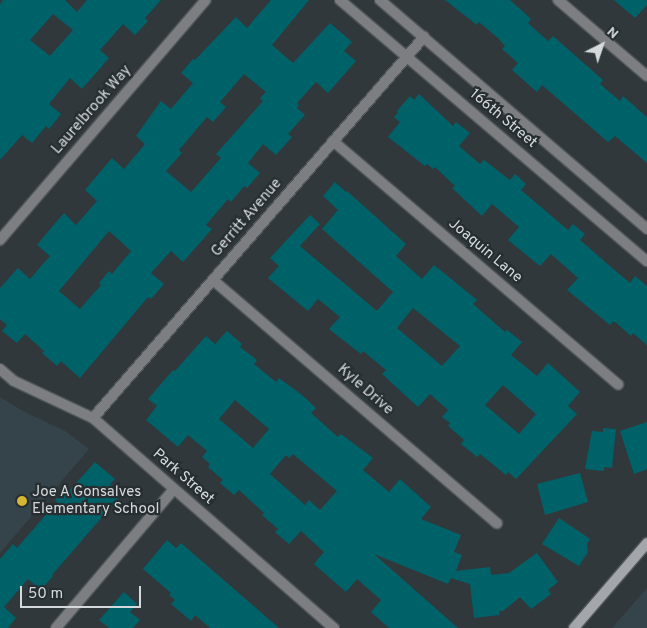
<!DOCTYPE html>
<html>
<head>
<meta charset="utf-8">
<style>
	body { margin:0 }
	#map { position:relative; width:647px; height:628px; overflow:hidden; background:#31383c; font-family:Overpass,sans-serif }
	div>[style] { position:absolute }
	[style*='--x'] { left:calc(var(--x)*1px); top:calc(var(--y)*1px); width:calc(var(--w)*1px); rotate:calc(var(--a)*1deg) }
	.built>* { inset:0; background:#35434a }
	.building>* { inset:0; background:#006269 }
	.roads { filter:drop-shadow(1px 0 #4f5559) drop-shadow(-1px 0 #4f5559) drop-shadow(0 1px #4f5559) drop-shadow(0 -1px #4f5559) }
	.minor>* { height:10px; margin:-5px; padding:0 5px; transform-origin:5px; border-radius:5px; background:#7c7e81 }
	.tertiary>* { height:10px; margin:-5px; padding:0 5px; transform-origin:5px; border-radius:5px; background:#7c7e81 }
	.secondary>* { height:10px; margin:-5px; padding:0 5px; transform-origin:5px; border-radius:5px; background:#a3a6ab }
	.dots>* { width:14px; height:14px; translate:-50% -50%; box-sizing:border-box; border:2px solid #272e31; border-radius:50% }
	span { translate:-50% -50%; white-space:nowrap; text-align:center; line-height:1.15; -webkit-text-stroke:4.5px #272e31; paint-order:stroke }
	.street-label { font-size:15px; color:#d5d9dc }
	.poi-label { font-size:15px; color:#d5d9dc }
	.left { translate:0 -50%; text-align:left }
	.north { position:absolute; left:577px; top:20px; width:50px; height:50px; -webkit-text-stroke:4px #272e31; paint-order:stroke; rotate:41deg; font-size:14px; font-weight:700; line-height:20px; text-align:center; color:#d5d9dc }
	.north::after { content:''; display:block; margin:auto; width:18px; height:22px; background:#d5d9dc; clip-path:polygon(50% 0,100% 100%,50% 72%,0 100%) }
	.scale { position:absolute; left:20px; top:586px; width:121px; height:22px; box-sizing:border-box; border:2px solid #d5d9dc; border-top:0; padding-left:6px; font-size:15px; line-height:18px; white-space:nowrap; color:#d5d9dc; -webkit-text-stroke:4px #272e31; paint-order:stroke }
</style>
</head>
<body>
<div id="map">
	<div class="built">
		<i style="clip-path:polygon(0 397px,23px 411px,65px 431px,89px 449px,0 553px)"></i>
		<i style="clip-path:polygon(647px 588px,647px 628px,612px 628px)"></i>
	</div>
	<div class="building">
		<i style="clip-path:polygon(evenodd,3px 0,65px 0,77px 12px,87px 0,161px 0,145px 18px,148px 21px,135px 35px,123px 24px,100px 50px,109px 58px,82px 89px,70px 78px,49px 104px,61px 114px,49px 129px,46px 126px,32px 143px,22px 135px,0 160px,0 4px,3px 0,53px 14px,73px 30px,50px 56px,30px 40px,53px 14px)"></i>
		<i style="clip-path:polygon(evenodd,271px 0,309px 0,272px 45px,293px 63px,330px 23px,352px 42px,344px 51px,356px 61px,328px 93px,316px 82px,297px 103px,299px 105px,297px 108px,305px 115px,288px 134px,292px 137px,276px 155px,263px 144px,248px 163px,260px 173px,247px 188px,244px 186px,231px 202px,228px 199px,206px 225px,212px 229px,183px 262px,171px 251px,151px 273px,164px 284px,151px 299px,148px 297px,80px 378px,61px 361px,57px 366px,42px 353px,44px 351px,25px 334px,17px 343px,2px 331px,7px 325px,0 319px,0 288px,18px 268px,30px 279px,50px 256px,37px 245px,51px 228px,64px 213px,76px 225px,97px 201px,85px 190px,112px 158px,124px 169px,145px 144px,136px 136px,161px 101px,171px 109px,193px 83px,181px 73px,193px 59px,195px 60px,236px 17px,247px 28px,271px 0,244px 74px,266px 92px,260px 98px,263px 101px,216px 154px,221px 158px,191px 192px,166px 171px,182px 153px,179px 150px,207px 117px,213px 122px,226px 107px,220px 102px,244px 74px,271px 0,109px 231px,131px 251px,112px 274px,109px 271px,99px 283px,101px 285px,80px 309px,59px 291px,109px 231px)"></i>
		<i style="clip-path:polygon(445px 0,510px 0,531px 19px,528px 23px,548px 41px,553px 36px,603px 80px,600px 84px,620px 101px,623px 96px,647px 117px,647px 163px,615px 136px,608px 142px,542px 85px,537px 92px,512px 70px,518px 63px,502px 49px,505px 46px,498px 38px,479px 22px,477px 25px)"></i>
		<i style="clip-path:polygon(614px 0,647px 0,647px 5px,635px 18px)"></i>
		<i style="clip-path:polygon(419px 94px,453px 126px,456px 122px,470px 133px,459px 146px,480px 164px,484px 160px,510px 180px,515px 174px,526px 184px,521px 190px,568px 230px,573px 224px,585px 234px,580px 240px,618px 273px,630px 283px,635px 276px,647px 286px,647px 345px,633px 333px,631px 336px,614px 321px,610px 325px,567px 290px,578px 278px,551px 254px,540px 266px,508px 240px,519px 227px,492px 204px,482px 216px,452px 188px,455px 186px,435px 167px,433px 169px,427px 164px,425px 166px,388px 137px,400px 122px,394px 117px,398px 113px,397px 111px,410px 96px,414px 100px)"></i>
		<i style="clip-path:polygon(evenodd,335px 182px,346px 192px,347px 191px,406px 244px,396px 256px,422px 279px,434px 265px,477px 300px,473px 304px,505px 332px,507px 330px,522px 342px,511px 355px,537px 376px,548px 363px,580px 392px,568px 406px,577px 414px,516px 479px,508px 472px,506px 475px,480px 454px,477px 457px,461px 444px,464px 440px,448px 426px,450px 423px,442px 417px,448px 410px,430px 394px,418px 407px,382px 374px,386px 370px,363px 351px,361px 354px,329px 329px,340px 317px,318px 299px,308px 311px,268px 278px,279px 266px,270px 258px,310px 215px,320px 224px,300px 246px,377px 311px,393px 292px,322px 229px,338px 210px,323px 196px,335px 182px,413px 308px,460px 346px,442px 366px,397px 328px,413px 308px,335px 182px,503px 385px,536px 414px,519px 434px,485px 405px,503px 385px)"></i>
		<i style="clip-path:polygon(evenodd,227px 331px,242px 344px,240px 347px,257px 360px,254px 364px,276px 382px,279px 378px,302px 395px,316px 408px,311px 413px,338px 437px,341px 434px,373px 458px,363px 470px,389px 492px,400px 479px,431px 507px,421px 519px,461px 535px,454px 552px,462px 555px,456px 571px,490px 567px,491px 575px,509px 573px,537px 553px,558px 582px,548px 590px,551px 594px,531px 609px,520px 597px,503px 611px,499px 611px,500px 615px,474px 618px,470px 584px,451px 578px,448px 584px,374px 554px,458px 628px,389px 628px,371px 612px,381px 600px,357px 579px,346px 592px,314px 564px,324px 552px,301px 531px,289px 544px,275px 532px,278px 529px,262px 515px,264px 513px,239px 490px,234px 495px,220px 483px,223px 480px,208px 467px,210px 464px,202px 457px,207px 451px,188px 435px,178px 447px,146px 420px,157px 406px,148px 399px,173px 370px,175px 371px,206px 336px,215px 344px,227px 331px,235px 400px,269px 429px,253px 448px,219px 419px,235px 400px,227px 331px,293px 454px,337px 491px,320px 510px,309px 500px,305px 505px,270px 474px,286px 455px,289px 458px,293px 454px)"></i>
		<i style="clip-path:polygon(647px 422px,647px 469px,634px 474px,620px 431px)"></i>
		<i style="clip-path:polygon(603px 428px,616px 429px,612px 468px,604px 467px,604px 471px,585px 469px,592px 431px,603px 432px)"></i>
		<i style="clip-path:polygon(95px 462px,115px 479px,110px 484px,122px 494px,52px 575px,53px 576px,41px 590px,28px 579px,4px 607px,16px 618px,8px 628px,0 628px,0 559px,13px 544px,17px 548px,57px 502px,55px 500px,64px 489px,68px 492px)"></i>
		<i style="clip-path:polygon(580px 473px,588px 502px,545px 515px,537px 484px)"></i>
		<i style="clip-path:polygon(559px 518px,590px 539px,587px 544px,588px 552px,579px 566px,542px 544px)"></i>
		<i style="clip-path:polygon(167px 540px,176px 548px,181px 543px,279px 628px,210px 628px,195px 615px,191px 621px,171px 604px,175px 600px,169px 595px,171px 593px,143px 569px)"></i>
		<i style="clip-path:polygon(124px 592px,137px 604px,130px 612px,140px 620px,133px 628px,109px 628px,99px 620px)"></i>
	</div>
	<div class="roads">
		<div class="minor">
			<i style="--x:558;--y:0;--w:117;--a:40.5"></i>
			<i style="--x:333;--y:141;--w:375;--a:40.5"></i>
			<i style="--x:0;--y:240;--w:316;--a:-49.4"></i>
			<i style="--x:213;--y:280;--w:374;--a:40.6"></i>
			<i style="--x:0;--y:369;--w:18;--a:41"></i>
			<i style="--x:14;--y:381;--w:87;--a:25.1"></i>
			<i style="--x:93;--y:418;--w:320;--a:41.1"></i>
			<i style="--x:93;--y:418;--w:505;--a:-49.02"></i>
			<i style="--x:56;--y:628;--w:182;--a:-49.7"></i>
		</div>
		<div class="tertiary">
			<i style="--x:340;--y:0;--w:403;--a:40.4"></i>
			<i style="--x:380;--y:0;--w:352;--a:40.6"></i>
		</div>
		<div class="secondary">
			<i style="--x:574;--y:628;--w:112;--a:-49.3"></i>
		</div>
	</div>
	<div class="dots">
		<i style="left:22px;top:501px;background:#d6b534"></i>
	</div>
	<div class="street-label">
		<span style="left:92px;top:110px;rotate:-49deg">Laurelbrook Way</span>
		<span style="left:503px;top:119px;rotate:40deg">166th Street</span>
		<span style="left:247px;top:218px;rotate:-49deg">Gerritt Avenue</span>
		<span style="left:485px;top:251px;rotate:40deg">Joaquin Lane</span>
		<span style="left:365px;top:390px;rotate:41deg">Kyle Drive</span>
		<span style="left:183px;top:477px;rotate:41deg">Park Street</span>
	</div>
	<div class="poi-label">
		<span class="left" style="left:32px;top:501px">Joe A Gonsalves<br>Elementary School</span>
	</div>
	<div class="north">N</div>
	<div class="scale">50 m</div>
</div>
</body>
</html>
